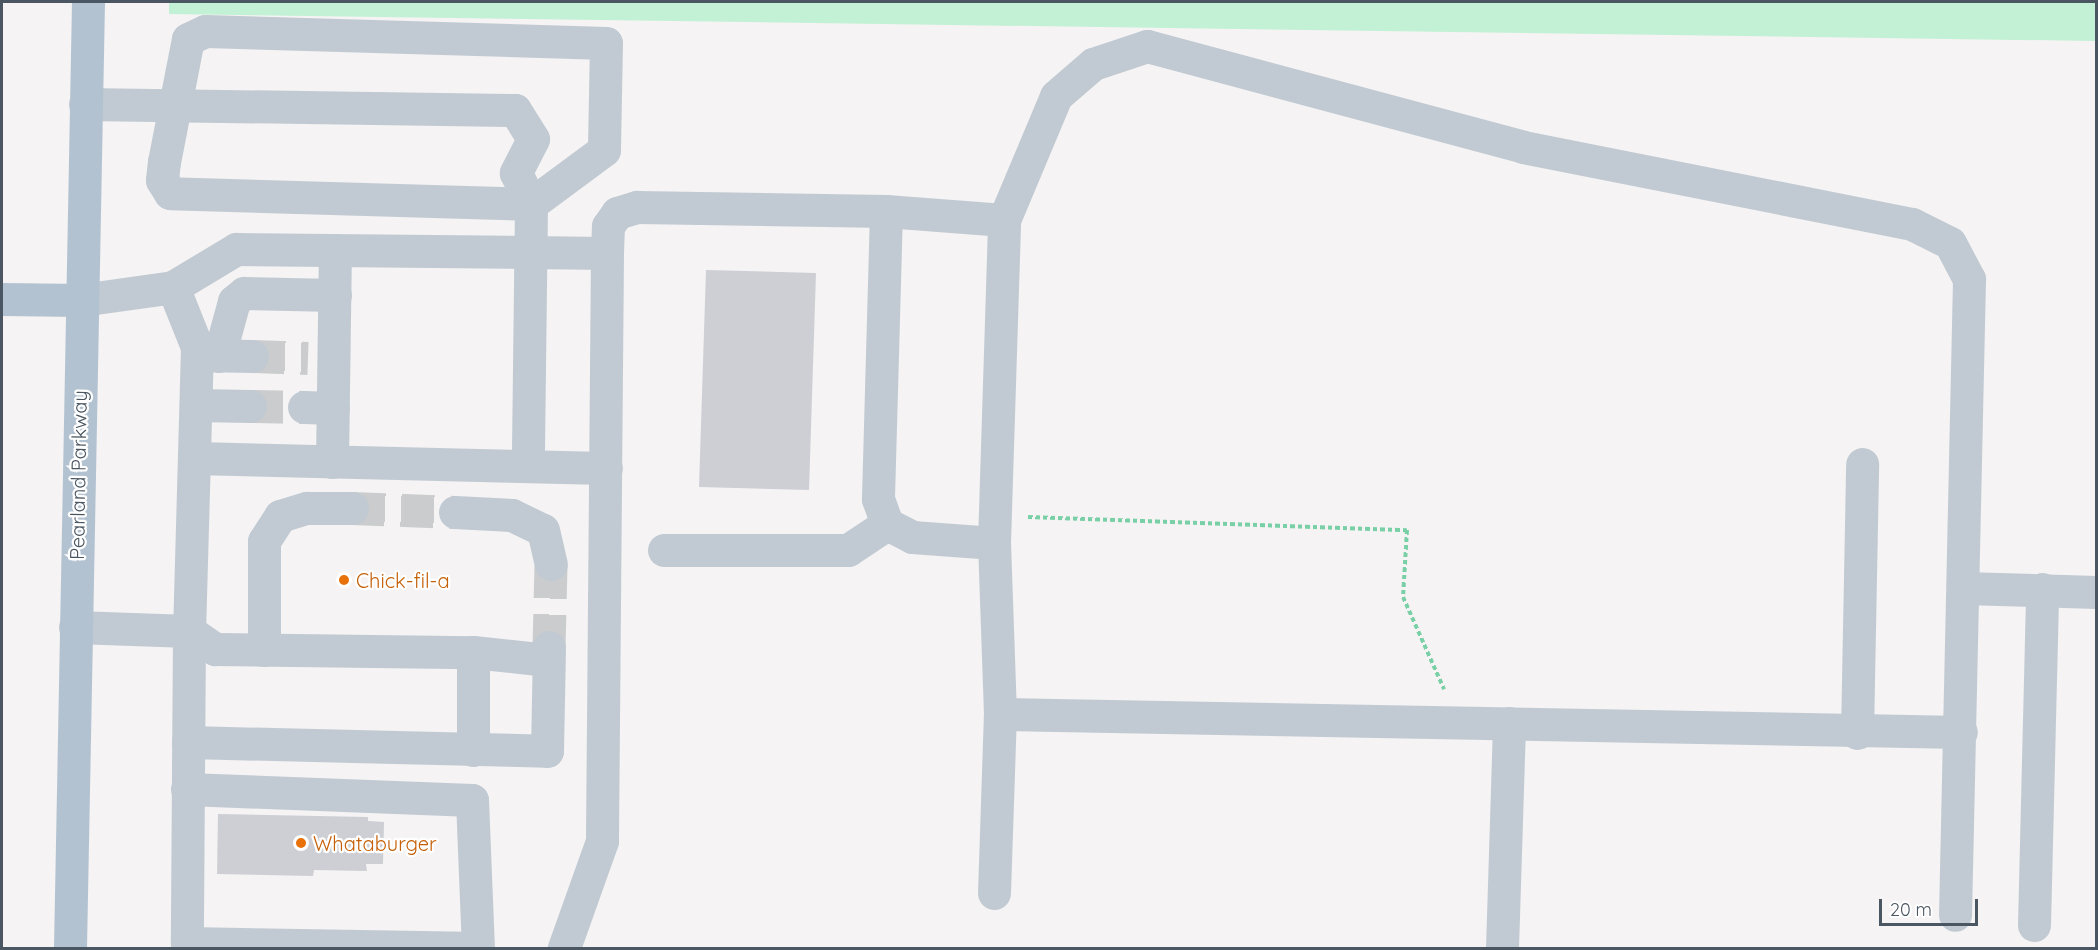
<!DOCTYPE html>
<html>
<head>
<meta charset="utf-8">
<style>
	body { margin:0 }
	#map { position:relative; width:2098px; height:950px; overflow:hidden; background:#f5f3f3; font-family:Quicksand,sans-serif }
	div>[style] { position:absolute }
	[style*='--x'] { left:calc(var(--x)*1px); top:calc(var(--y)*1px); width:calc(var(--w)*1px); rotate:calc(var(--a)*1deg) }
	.green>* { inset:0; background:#c3f1d5 }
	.building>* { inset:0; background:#cdcfd5 }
	.minor-tunnel>* { height:33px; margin-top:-16.5px; transform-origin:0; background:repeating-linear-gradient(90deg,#caccce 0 33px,transparent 0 49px) }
	.path>* { height:4px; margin-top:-2px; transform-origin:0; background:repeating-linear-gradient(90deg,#7ad0a6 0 4.5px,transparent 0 7.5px) }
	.minor>* { height:33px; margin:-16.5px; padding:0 16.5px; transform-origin:16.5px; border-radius:16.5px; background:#c1cad2 }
	.major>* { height:33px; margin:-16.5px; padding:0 16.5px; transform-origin:16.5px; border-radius:16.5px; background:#b3c2d1 }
	.dots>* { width:16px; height:16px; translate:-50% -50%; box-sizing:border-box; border:3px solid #fff; border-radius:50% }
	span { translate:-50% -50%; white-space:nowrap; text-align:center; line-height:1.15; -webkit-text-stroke:4.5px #fff; paint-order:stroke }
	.street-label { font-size:20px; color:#4a5661 }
	.food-label { font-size:20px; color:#c56008 }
	.left { translate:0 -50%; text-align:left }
	.frame { position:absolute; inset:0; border:3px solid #4a5661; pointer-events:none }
	.scale { position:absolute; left:1879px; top:899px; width:99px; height:27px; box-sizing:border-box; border:3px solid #4a5661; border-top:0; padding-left:8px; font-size:18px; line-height:21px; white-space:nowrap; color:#4a5661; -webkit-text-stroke:4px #fff; paint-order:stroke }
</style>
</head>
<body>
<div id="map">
	<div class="green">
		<i style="clip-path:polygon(169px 2px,2096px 2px,2096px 41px,169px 14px)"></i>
	</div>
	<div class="building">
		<i style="clip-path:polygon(706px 270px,816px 273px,809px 490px,699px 487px)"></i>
		<i style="clip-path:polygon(218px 814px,368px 817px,368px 821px,384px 822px,383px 864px,366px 864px,367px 871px,314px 870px,313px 876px,217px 874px)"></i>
	</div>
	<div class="minor-tunnel">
		<i style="--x:252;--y:356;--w:56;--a:2"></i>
		<i style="--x:250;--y:406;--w:54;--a:1.1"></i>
		<i style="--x:352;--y:508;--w:103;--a:2.2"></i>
		<i style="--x:549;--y:647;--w:83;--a:-88.6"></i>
	</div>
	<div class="path">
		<i style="--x:1028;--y:517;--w:379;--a:2"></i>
		<i style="--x:1407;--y:530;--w:67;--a:93.4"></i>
		<i style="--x:1403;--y:597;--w:101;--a:66"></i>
	</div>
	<div class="minor">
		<i style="--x:205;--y:31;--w:401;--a:1.7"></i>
		<i style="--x:606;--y:43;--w:107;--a:91.1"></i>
		<i style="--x:604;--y:150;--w:91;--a:143.5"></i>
		<i style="--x:531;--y:204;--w:361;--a:-178.3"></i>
		<i style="--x:170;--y:193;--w:15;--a:-122"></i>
		<i style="--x:162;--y:180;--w:18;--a:-84"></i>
		<i style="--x:164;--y:162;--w:125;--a:-79"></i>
		<i style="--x:188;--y:39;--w:19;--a:-25"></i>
		<i style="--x:85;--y:104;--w:430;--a:0.8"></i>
		<i style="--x:515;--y:110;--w:34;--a:58"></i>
		<i style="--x:533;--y:139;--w:38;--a:117"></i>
		<i style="--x:516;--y:173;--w:34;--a:64"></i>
		<i style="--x:531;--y:204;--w:262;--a:90.7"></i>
		<i style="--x:886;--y:211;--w:288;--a:91.6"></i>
		<i style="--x:878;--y:499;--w:27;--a:70"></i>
		<i style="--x:887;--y:524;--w:28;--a:27"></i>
		<i style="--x:912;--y:537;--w:82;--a:4.2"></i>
		<i style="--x:607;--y:253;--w:27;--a:-88"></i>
		<i style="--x:608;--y:226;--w:16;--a:-55"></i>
		<i style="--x:617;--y:213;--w:21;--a:-17"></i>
		<i style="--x:637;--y:207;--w:249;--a:0.9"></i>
		<i style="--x:886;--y:211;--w:118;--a:4.4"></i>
		<i style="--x:173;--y:287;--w:65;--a:68.2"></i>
		<i style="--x:197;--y:347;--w:284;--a:91.6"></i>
		<i style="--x:189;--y:631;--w:32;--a:35"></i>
		<i style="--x:215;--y:649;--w:258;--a:0.7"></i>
		<i style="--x:473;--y:652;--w:98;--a:90"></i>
		<i style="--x:81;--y:300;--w:93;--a:-8"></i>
		<i style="--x:173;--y:287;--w:74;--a:-31.1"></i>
		<i style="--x:236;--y:249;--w:371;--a:0.6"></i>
		<i style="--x:607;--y:253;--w:588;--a:90.49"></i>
		<i style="--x:602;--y:841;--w:114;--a:109.6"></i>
		<i style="--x:200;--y:355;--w:52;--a:1.1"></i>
		<i style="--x:219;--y:356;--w:57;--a:-74.7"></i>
		<i style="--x:234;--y:301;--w:13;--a:-39"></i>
		<i style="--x:244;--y:293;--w:91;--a:1.3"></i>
		<i style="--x:196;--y:405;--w:54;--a:1.1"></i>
		<i style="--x:304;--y:407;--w:29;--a:2"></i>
		<i style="--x:194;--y:458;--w:412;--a:1.4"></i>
		<i style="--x:332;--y:462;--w:212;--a:-89.2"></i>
		<i style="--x:455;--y:512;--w:57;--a:3"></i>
		<i style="--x:512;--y:515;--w:34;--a:26"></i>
		<i style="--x:543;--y:530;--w:35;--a:77"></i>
		<i style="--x:664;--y:550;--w:184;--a:0"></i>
		<i style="--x:848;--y:550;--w:47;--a:-33.7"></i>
		<i style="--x:1963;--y:588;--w:133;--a:1.7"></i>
		<i style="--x:75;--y:627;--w:114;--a:2"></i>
		<i style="--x:189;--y:631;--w:312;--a:90.4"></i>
		<i style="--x:187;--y:943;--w:278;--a:1"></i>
		<i style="--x:264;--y:650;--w:109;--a:-90"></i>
		<i style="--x:264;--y:541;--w:30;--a:-57"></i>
		<i style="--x:280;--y:516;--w:28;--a:-17"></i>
		<i style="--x:307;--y:508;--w:45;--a:0"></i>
		<i style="--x:473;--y:652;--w:75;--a:6.1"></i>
		<i style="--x:1000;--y:714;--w:961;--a:1.07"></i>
		<i style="--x:1857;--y:733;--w:269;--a:-88.9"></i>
		<i style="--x:188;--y:742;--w:359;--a:1.4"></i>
		<i style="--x:547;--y:751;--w:104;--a:-88.9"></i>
		<i style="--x:187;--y:789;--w:285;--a:2.2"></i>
		<i style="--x:472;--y:800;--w:148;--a:87.7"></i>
		<i style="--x:994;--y:893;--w:179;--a:-88.1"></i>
		<i style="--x:1000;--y:714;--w:171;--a:-92"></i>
		<i style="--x:994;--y:543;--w:323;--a:-88.2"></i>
		<i style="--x:1004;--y:220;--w:134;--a:-67.2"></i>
		<i style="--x:1056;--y:96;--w:49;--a:-40.9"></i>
		<i style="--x:1093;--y:64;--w:57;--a:-18.4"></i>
		<i style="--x:1147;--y:46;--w:389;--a:15"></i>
		<i style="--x:1523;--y:147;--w:397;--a:11.2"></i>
		<i style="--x:1912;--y:224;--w:42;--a:26.6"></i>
		<i style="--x:1950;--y:243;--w:41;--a:62.2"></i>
		<i style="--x:1969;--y:279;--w:636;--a:91.26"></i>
		<i style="--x:2034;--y:925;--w:336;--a:-88.6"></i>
		<i style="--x:1502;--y:948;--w:225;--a:-88.2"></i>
	</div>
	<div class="major">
		<i style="--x:2;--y:299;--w:79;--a:0.7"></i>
		<i style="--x:70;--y:948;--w:946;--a:-88.91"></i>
	</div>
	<div class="dots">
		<i style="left:344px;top:580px;background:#e8710a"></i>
		<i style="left:301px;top:843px;background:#e8710a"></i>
	</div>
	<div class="street-label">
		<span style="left:78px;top:475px;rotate:-89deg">Pearland Parkway</span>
	</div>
	<div class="food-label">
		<span class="left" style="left:356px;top:580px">Chick-fil-a</span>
		<span class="left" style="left:313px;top:843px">Whataburger</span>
	</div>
	<div class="frame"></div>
	<div class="scale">20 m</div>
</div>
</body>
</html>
